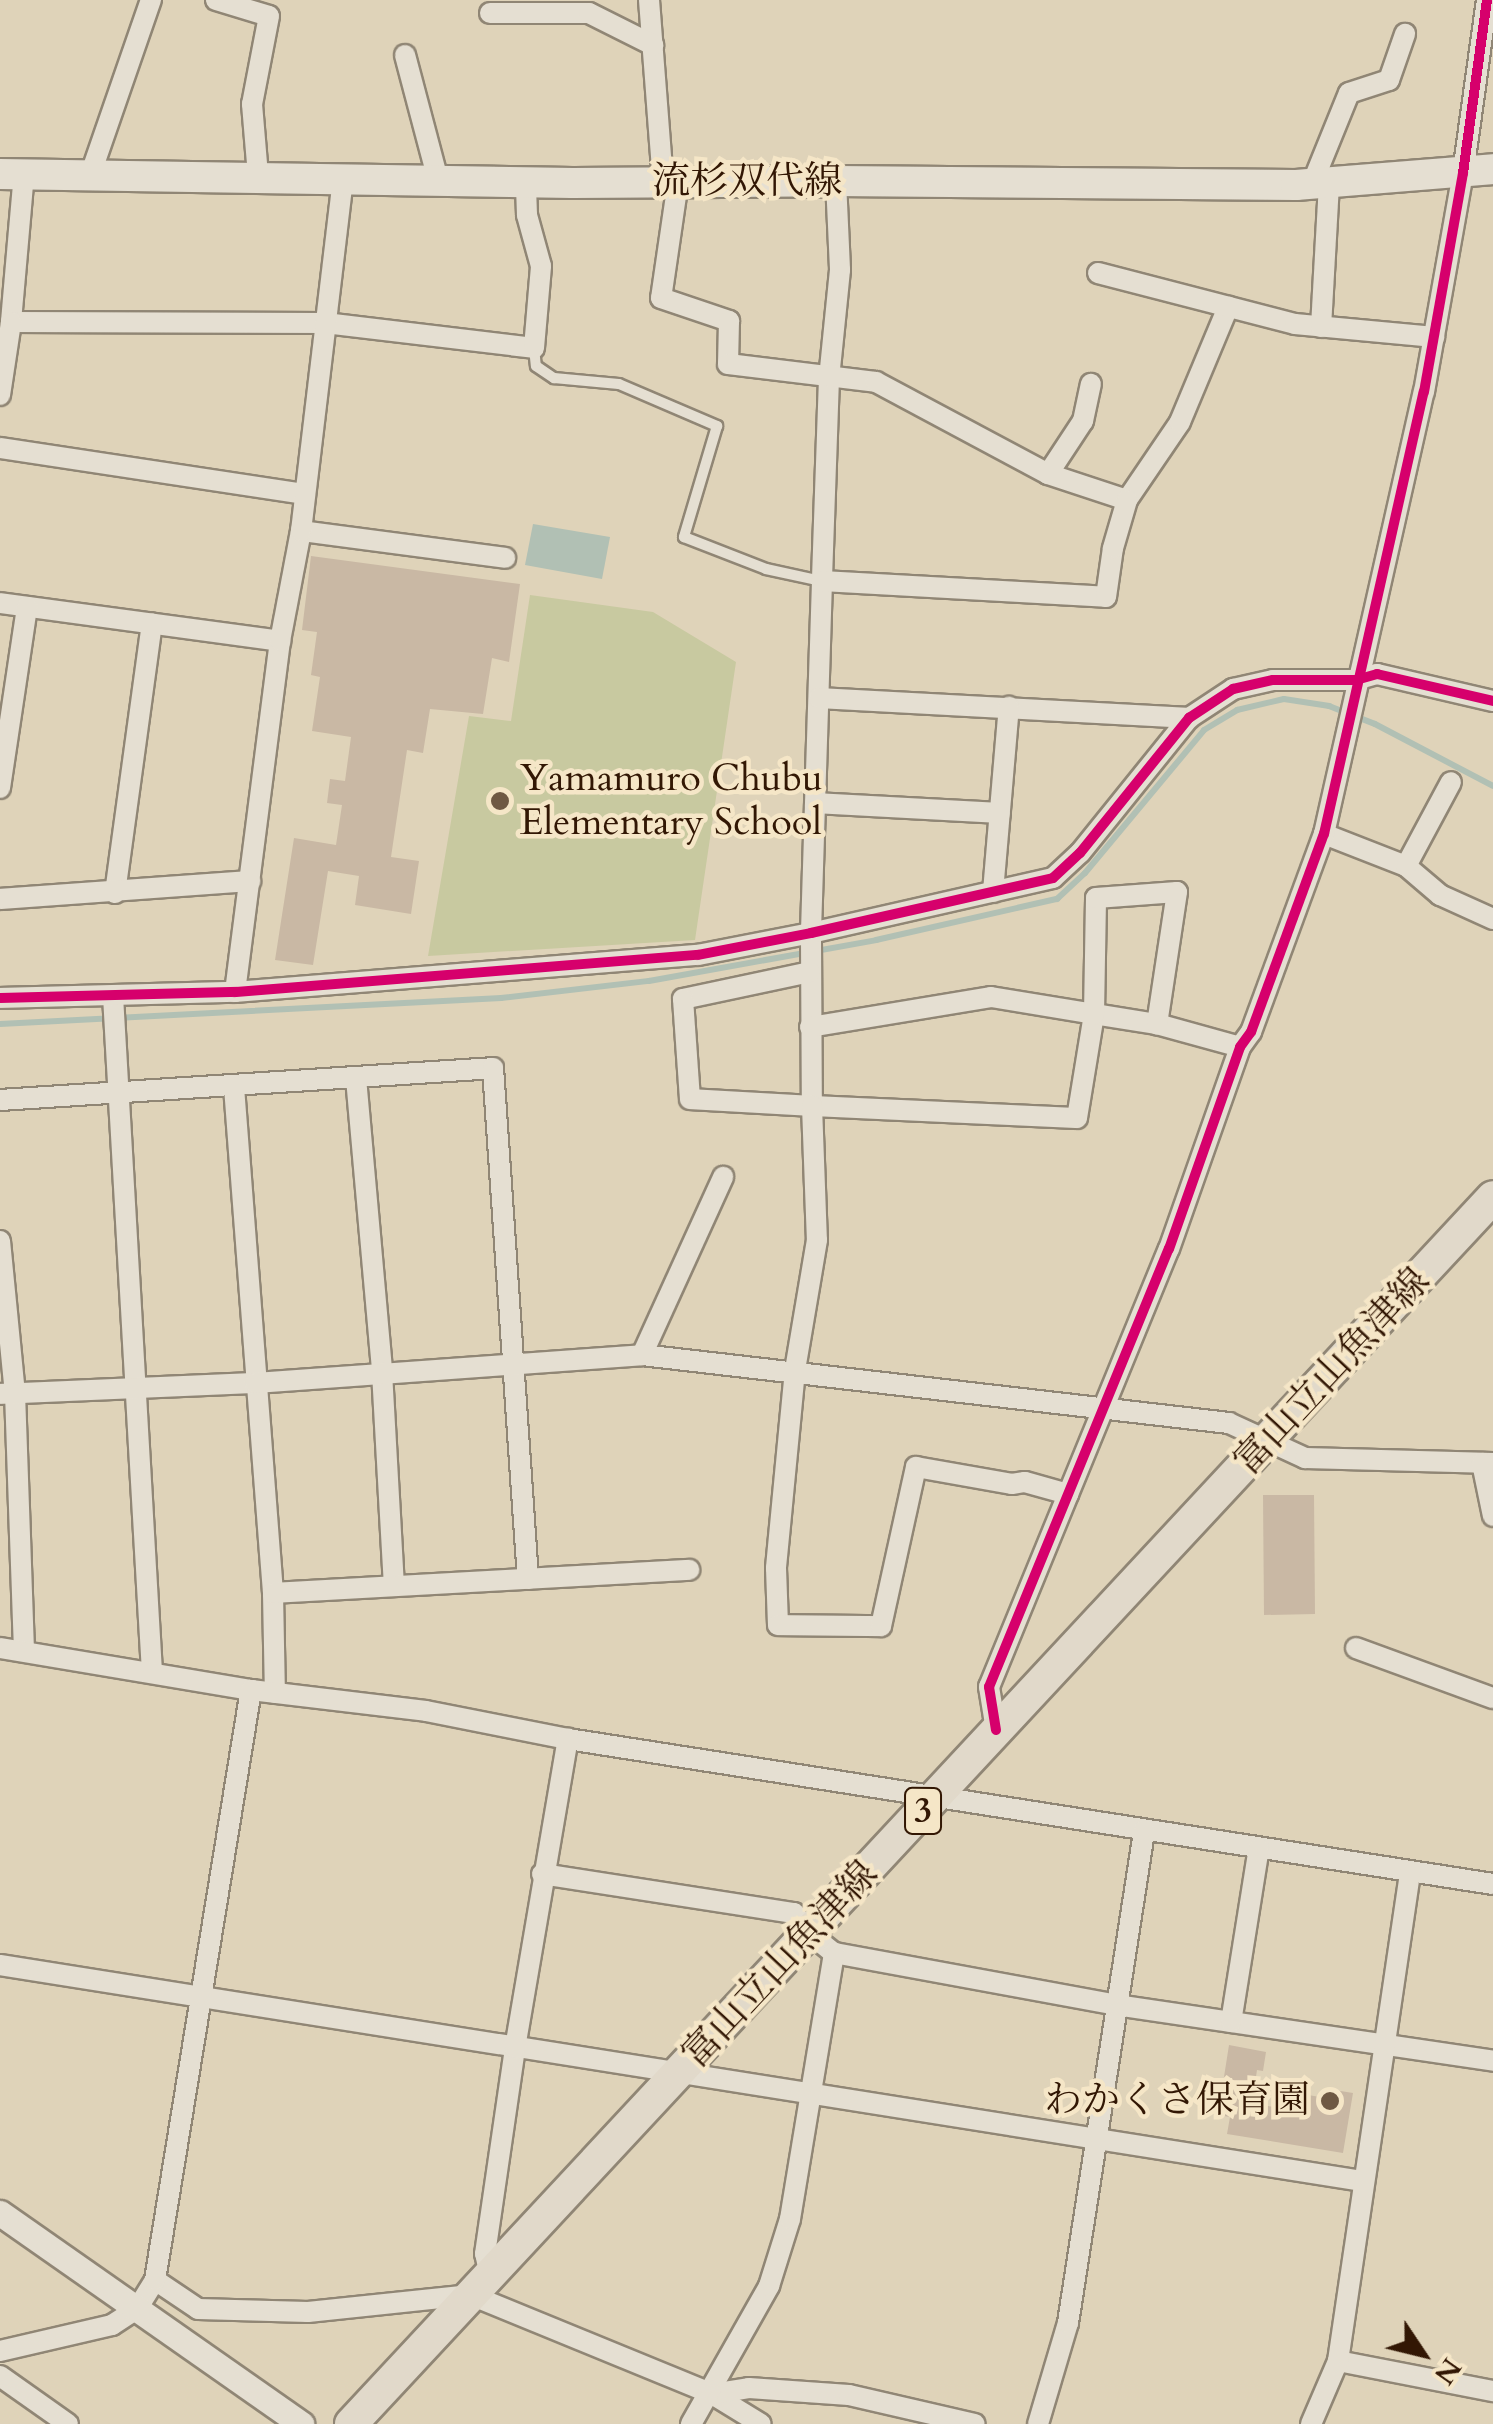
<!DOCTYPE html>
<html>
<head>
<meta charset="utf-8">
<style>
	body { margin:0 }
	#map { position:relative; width:1493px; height:2424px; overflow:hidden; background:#dfd3b9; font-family:Cardo,"Noto Serif JP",serif }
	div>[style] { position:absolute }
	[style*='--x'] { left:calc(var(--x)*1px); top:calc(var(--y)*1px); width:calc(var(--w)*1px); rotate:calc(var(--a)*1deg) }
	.green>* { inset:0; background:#c8c9a0 }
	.water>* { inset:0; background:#b1c0b4 }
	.stream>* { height:6px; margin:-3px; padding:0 3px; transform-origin:3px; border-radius:3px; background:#b1c0b4 }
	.building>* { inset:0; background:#c9b8a4 }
	.roads { filter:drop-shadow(2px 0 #908675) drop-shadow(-2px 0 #908675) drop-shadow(0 2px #908675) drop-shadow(0 -2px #908675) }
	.service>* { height:10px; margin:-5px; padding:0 5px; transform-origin:5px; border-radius:5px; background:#e5dfd2 }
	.minor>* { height:20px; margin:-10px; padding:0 10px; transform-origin:10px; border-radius:10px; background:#e5dfd2 }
	.tertiary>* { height:25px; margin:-12.5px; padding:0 12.5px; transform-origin:12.5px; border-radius:12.5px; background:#e5dfd2 }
	.secondary>* { height:30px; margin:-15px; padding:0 15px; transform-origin:15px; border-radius:15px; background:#e5dfd2 }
	.primary>* { height:32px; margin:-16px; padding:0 16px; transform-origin:16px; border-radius:16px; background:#e1d9ca }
	.cycleway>* { height:10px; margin:-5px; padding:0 5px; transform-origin:5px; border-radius:5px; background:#d6006c }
	.dots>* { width:28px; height:28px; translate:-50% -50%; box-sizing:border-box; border:5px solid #f5e6c7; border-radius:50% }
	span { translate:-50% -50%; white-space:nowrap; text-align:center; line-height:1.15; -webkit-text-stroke:9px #f5e6c7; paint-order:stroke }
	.shield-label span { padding:2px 8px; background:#f5e6c7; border:2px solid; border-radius:8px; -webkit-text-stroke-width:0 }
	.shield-label { font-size:35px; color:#321704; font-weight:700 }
	.street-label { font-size:38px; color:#321704 }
	.poi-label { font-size:38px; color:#321704 }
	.left { translate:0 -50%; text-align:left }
	.right { translate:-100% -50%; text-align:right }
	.north { position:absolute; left:1373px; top:2304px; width:100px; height:100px; -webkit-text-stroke:8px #f5e6c7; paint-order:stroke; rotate:125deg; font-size:28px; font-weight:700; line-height:40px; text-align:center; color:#321704 }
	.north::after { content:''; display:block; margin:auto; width:35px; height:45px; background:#321704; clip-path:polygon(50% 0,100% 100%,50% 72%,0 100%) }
</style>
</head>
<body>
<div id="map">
	<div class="green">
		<i style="clip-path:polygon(530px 595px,653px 612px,736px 662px,695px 940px,428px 956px,469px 716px,511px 721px)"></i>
	</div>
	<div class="water">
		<i style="clip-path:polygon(533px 524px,610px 537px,602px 579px,525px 565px)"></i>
	</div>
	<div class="stream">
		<i style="--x:0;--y:1024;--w:502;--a:-2.97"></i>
		<i style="--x:501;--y:998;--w:149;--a:-6.6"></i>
		<i style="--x:649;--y:981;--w:231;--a:-10.2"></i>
		<i style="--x:876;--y:940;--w:186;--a:-12.8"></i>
		<i style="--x:1057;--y:899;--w:38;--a:-43"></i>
		<i style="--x:1085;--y:873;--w:186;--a:-50.2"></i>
		<i style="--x:1204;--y:730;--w:39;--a:-31"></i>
		<i style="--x:1237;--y:710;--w:48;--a:-13.2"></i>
		<i style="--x:1284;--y:699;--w:46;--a:8.8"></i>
		<i style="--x:1329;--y:706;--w:49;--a:21.4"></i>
		<i style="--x:1375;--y:724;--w:133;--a:27.7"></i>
	</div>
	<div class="building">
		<i style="clip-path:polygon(311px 556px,520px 584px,509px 662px,492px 658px,483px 714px,430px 709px,423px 753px,407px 750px,391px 857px,419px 861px,411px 914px,355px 905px,359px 876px,328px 871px,313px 965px,275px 960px,294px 838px,336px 845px,342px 805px,327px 803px,330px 779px,345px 781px,351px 737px,312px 731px,320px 677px,311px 675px,317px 632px,302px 630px)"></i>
		<i style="clip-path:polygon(1263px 1495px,1314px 1495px,1315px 1614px,1264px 1615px)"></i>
		<i style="clip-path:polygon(1229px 2045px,1266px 2052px,1263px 2071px,1257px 2070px,1252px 2103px,1306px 2113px,1308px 2095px,1326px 2098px,1328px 2089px,1353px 2093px,1343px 2153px,1227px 2134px,1230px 2117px,1218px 2115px)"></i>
	</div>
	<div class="roads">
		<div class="service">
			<i style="--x:534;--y:348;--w:18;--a:84"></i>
			<i style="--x:536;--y:366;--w:22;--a:34"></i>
			<i style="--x:554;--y:378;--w:65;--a:5.3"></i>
			<i style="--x:619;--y:384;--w:107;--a:23.2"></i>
			<i style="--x:717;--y:426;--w:116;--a:106.6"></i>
			<i style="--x:684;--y:537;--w:88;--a:21.3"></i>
			<i style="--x:766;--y:569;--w:56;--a:12.3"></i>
		</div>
		<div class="minor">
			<i style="--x:216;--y:0;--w:55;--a:16.8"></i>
			<i style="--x:269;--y:16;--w:90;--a:100.9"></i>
			<i style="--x:252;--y:104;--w:72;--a:85.2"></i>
			<i style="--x:649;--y:0;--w:183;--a:85.6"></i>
			<i style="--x:490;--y:13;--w:99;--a:0"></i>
			<i style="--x:589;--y:13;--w:72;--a:26.6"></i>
			<i style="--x:405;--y:55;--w:129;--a:75.2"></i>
			<i style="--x:24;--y:173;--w:150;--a:95"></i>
			<i style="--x:11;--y:322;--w:314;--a:0.2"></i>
			<i style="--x:325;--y:323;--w:210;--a:6.8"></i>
			<i style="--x:534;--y:348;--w:82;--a:-85.1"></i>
			<i style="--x:541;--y:266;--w:53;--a:-105.4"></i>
			<i style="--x:527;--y:215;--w:33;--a:-92"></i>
			<i style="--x:91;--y:173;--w:183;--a:-70.9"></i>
			<i style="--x:836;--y:181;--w:89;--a:87.4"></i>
			<i style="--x:840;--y:270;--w:109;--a:95.8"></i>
			<i style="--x:829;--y:378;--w:203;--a:92"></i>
			<i style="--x:822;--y:581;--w:359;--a:91.8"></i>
			<i style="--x:811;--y:940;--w:166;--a:89.7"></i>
			<i style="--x:812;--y:1106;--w:265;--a:2.6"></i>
			<i style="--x:1077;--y:1118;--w:105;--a:-80.7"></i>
			<i style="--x:1094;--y:1014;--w:64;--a:9"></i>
			<i style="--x:1157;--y:1024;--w:86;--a:15.5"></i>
			<i style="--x:678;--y:182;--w:117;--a:98.3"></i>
			<i style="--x:661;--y:298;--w:72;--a:18.7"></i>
			<i style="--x:729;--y:321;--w:43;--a:91.3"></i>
			<i style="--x:728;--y:364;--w:149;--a:6.9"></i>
			<i style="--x:876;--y:382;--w:195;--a:28.1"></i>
			<i style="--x:1048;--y:474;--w:83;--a:18.2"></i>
			<i style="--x:1127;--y:500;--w:94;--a:-55.8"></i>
			<i style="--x:1180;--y:422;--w:125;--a:-67.3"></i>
			<i style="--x:1312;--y:184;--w:98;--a:-67.9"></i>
			<i style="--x:1349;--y:93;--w:42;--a:-18"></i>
			<i style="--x:1389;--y:80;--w:49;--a:-70.8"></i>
			<i style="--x:1098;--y:273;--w:203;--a:14.5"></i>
			<i style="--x:1295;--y:324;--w:140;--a:5.3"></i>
			<i style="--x:1321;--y:327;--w:144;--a:-86.8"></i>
			<i style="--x:0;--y:395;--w:74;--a:-81.4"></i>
			<i style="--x:0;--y:448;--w:307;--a:8.6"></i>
			<i style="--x:1048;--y:474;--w:64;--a:-56.6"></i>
			<i style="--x:1083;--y:421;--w:38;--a:-78"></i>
			<i style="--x:301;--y:531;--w:206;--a:7.5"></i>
			<i style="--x:822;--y:581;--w:284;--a:3.2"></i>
			<i style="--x:1106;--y:597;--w:49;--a:-81.9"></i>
			<i style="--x:1113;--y:548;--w:50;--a:-73.7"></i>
			<i style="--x:0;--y:603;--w:283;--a:7.7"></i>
			<i style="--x:819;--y:698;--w:371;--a:3.1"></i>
			<i style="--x:0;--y:788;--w:183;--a:-81.5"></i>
			<i style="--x:815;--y:803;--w:185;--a:3.1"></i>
			<i style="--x:1324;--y:834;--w:88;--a:21.3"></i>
			<i style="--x:1406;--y:866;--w:45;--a:40.5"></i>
			<i style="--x:1440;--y:895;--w:58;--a:24.4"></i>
			<i style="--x:1406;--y:866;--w:95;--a:-61.8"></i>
			<i style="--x:993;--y:892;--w:186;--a:-85.1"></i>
			<i style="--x:115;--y:893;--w:272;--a:-82.2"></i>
			<i style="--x:0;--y:899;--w:251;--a:-4.1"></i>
			<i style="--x:810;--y:972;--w:130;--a:168"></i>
			<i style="--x:683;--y:999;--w:100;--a:86"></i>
			<i style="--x:690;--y:1099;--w:122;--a:3.3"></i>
			<i style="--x:812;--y:1106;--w:134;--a:87.9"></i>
			<i style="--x:817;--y:1240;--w:132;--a:99.6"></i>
			<i style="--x:795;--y:1370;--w:199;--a:95.5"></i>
			<i style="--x:776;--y:1568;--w:57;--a:88"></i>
			<i style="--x:778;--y:1625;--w:103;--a:0.6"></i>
			<i style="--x:881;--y:1626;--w:163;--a:-77.6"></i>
			<i style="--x:916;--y:1467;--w:97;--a:10"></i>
			<i style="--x:1012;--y:1484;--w:13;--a:-9"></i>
			<i style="--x:1025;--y:1482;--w:45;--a:15.6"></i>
			<i style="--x:235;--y:992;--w:354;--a:-82.7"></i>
			<i style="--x:280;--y:641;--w:112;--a:-79.2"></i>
			<i style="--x:301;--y:531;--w:355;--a:-83.2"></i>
			<i style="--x:113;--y:996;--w:677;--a:86.7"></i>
			<i style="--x:0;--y:998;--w:235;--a:-1.5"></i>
			<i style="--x:235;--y:992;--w:464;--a:-4.6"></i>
			<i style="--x:698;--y:955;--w:115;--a:-11"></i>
			<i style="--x:811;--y:933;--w:248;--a:-12.8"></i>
			<i style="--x:1053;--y:878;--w:37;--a:-43"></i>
			<i style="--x:1080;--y:853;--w:174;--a:-51.1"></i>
			<i style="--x:1189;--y:718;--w:53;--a:-33.4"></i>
			<i style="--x:1233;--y:689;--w:41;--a:-12.7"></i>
			<i style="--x:1273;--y:680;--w:83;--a:0"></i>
			<i style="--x:1356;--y:680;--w:22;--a:-16"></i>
			<i style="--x:1377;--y:674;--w:119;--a:13.1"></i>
			<i style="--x:810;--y:1027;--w:183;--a:-9.4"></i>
			<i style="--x:991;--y:997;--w:104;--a:9.4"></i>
			<i style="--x:1094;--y:1014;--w:116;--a:-89"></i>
			<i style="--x:1096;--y:898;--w:81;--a:-4.2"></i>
			<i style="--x:1177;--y:892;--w:134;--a:98.6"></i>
			<i style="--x:356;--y:1078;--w:295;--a:84.9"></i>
			<i style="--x:382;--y:1372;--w:214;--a:86.8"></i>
			<i style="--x:234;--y:1087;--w:508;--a:85.59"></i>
			<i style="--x:273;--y:1593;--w:100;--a:88.9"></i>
			<i style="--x:0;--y:1100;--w:494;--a:-3.7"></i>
			<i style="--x:493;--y:1068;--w:512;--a:86.08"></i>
			<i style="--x:0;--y:1241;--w:153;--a:84.4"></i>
			<i style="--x:15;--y:1393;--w:258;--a:88"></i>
			<i style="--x:642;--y:1355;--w:196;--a:-65.5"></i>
			<i style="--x:0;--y:1394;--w:255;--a:-2.5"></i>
			<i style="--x:255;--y:1383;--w:388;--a:-4.1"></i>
			<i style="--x:642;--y:1355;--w:591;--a:6.61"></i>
			<i style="--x:1229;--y:1423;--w:84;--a:24.7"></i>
			<i style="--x:1305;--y:1458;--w:188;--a:1.5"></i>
			<i style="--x:1482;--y:1463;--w:54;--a:78.3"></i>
			<i style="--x:273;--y:1593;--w:417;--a:-3.2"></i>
			<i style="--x:0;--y:1648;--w:254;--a:9.5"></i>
			<i style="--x:251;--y:1690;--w:176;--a:6.8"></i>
			<i style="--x:426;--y:1711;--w:145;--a:11.2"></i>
			<i style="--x:568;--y:1739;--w:936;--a:8.91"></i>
			<i style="--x:1356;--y:1648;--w:146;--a:20.1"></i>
			<i style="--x:996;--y:1730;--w:44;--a:-99.2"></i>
			<i style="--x:989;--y:1687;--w:474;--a:-67.7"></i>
			<i style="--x:1169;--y:1249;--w:214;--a:-70.6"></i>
			<i style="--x:1240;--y:1047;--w:19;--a:-54"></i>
			<i style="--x:1251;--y:1032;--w:211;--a:-69.8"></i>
			<i style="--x:1324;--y:834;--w:453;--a:-77.3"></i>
			<i style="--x:1424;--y:392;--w:222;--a:-79.9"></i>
			<i style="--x:1463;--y:173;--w:175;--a:-82.1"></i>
			<i style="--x:542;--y:1874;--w:255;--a:8.8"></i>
			<i style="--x:794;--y:1913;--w:25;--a:53"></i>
			<i style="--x:809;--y:1933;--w:32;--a:39"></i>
			<i style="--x:834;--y:1953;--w:287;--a:10.4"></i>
			<i style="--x:1116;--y:2005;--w:381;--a:8.4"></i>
			<i style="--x:0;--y:1965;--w:1380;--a:9.01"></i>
			<i style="--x:1231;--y:2022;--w:176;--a:-80.9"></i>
			<i style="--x:490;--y:2275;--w:22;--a:-103"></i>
			<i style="--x:485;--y:2254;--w:208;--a:-81.7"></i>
			<i style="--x:515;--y:2048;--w:314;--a:-80.3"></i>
			<i style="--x:155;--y:2280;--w:52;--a:34"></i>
			<i style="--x:198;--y:2309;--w:110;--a:1.6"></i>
			<i style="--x:308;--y:2312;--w:164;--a:-6"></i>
			<i style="--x:471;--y:2295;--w:261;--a:22.3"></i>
			<i style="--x:712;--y:2394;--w:57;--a:31.5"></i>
			<i style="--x:0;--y:2351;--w:115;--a:-13.1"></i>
			<i style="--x:112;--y:2325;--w:30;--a:-33"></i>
			<i style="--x:137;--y:2309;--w:34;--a:-58"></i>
			<i style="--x:155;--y:2280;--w:598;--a:-80.76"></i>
			<i style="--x:1338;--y:2361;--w:158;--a:11"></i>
			<i style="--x:0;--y:2376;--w:83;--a:35.2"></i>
			<i style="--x:712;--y:2394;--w:37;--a:-9"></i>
			<i style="--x:749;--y:2388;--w:100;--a:4"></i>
			<i style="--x:849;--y:2395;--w:129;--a:13"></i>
			<i style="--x:691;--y:2424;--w:159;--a:-60.5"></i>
			<i style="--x:769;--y:2286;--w:70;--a:-72.6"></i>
			<i style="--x:790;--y:2219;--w:270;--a:-80.6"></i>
			<i style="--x:1038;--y:2424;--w:105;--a:-73.5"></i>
			<i style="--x:1068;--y:2323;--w:499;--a:-81.2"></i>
			<i style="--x:1311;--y:2424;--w:69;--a:-66.8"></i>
			<i style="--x:1338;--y:2361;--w:495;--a:-81.6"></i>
		</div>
		<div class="tertiary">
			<i style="--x:0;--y:2213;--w:368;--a:35"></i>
		</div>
		<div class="secondary">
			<i style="--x:0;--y:174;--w:573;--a:0.9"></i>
			<i style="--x:573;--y:183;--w:263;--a:-0.4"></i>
			<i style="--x:836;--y:181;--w:460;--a:0.5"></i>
			<i style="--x:1296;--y:185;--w:198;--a:-4.6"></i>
		</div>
		<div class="primary">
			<i style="--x:351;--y:2424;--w:1676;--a:-47.05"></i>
		</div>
	</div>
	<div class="cycleway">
		<i style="--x:0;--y:998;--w:235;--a:-1.5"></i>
		<i style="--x:235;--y:992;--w:464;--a:-4.6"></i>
		<i style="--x:698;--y:955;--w:115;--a:-11"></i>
		<i style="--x:811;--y:933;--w:248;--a:-12.8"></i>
		<i style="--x:1053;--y:878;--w:37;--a:-43"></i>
		<i style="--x:1080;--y:853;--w:174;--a:-51.1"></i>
		<i style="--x:1189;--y:718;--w:53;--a:-33.4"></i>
		<i style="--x:1233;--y:689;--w:41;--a:-12.7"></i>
		<i style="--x:1273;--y:680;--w:83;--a:0"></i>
		<i style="--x:1356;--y:680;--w:22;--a:-16"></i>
		<i style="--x:1377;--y:674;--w:119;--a:13.1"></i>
		<i style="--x:996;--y:1730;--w:44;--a:-99.2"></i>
		<i style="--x:989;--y:1687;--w:474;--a:-67.7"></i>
		<i style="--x:1169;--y:1249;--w:214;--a:-70.6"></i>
		<i style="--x:1240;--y:1047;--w:19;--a:-54"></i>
		<i style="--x:1251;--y:1032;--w:211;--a:-69.8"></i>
		<i style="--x:1324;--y:834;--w:453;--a:-77.3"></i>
		<i style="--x:1424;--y:392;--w:222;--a:-79.9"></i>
		<i style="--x:1463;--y:173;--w:175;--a:-82.1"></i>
	</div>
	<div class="dots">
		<i style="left:500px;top:801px;background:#6f5943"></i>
		<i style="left:1330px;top:2101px;background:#6f5943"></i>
	</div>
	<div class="shield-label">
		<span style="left:923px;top:1811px">3</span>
	</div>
	<div class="street-label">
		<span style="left:747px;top:182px">流杉双代線</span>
		<span style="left:1332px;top:1372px;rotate:-47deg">富山立山魚津線</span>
		<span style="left:780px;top:1965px;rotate:-47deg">富山立山魚津線</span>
	</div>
	<div class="poi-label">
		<span class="left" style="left:520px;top:801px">Yamamuro Chubu<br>Elementary School</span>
		<span class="right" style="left:1310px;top:2101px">わかくさ保育園</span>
	</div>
	<div class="north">N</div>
</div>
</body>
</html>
